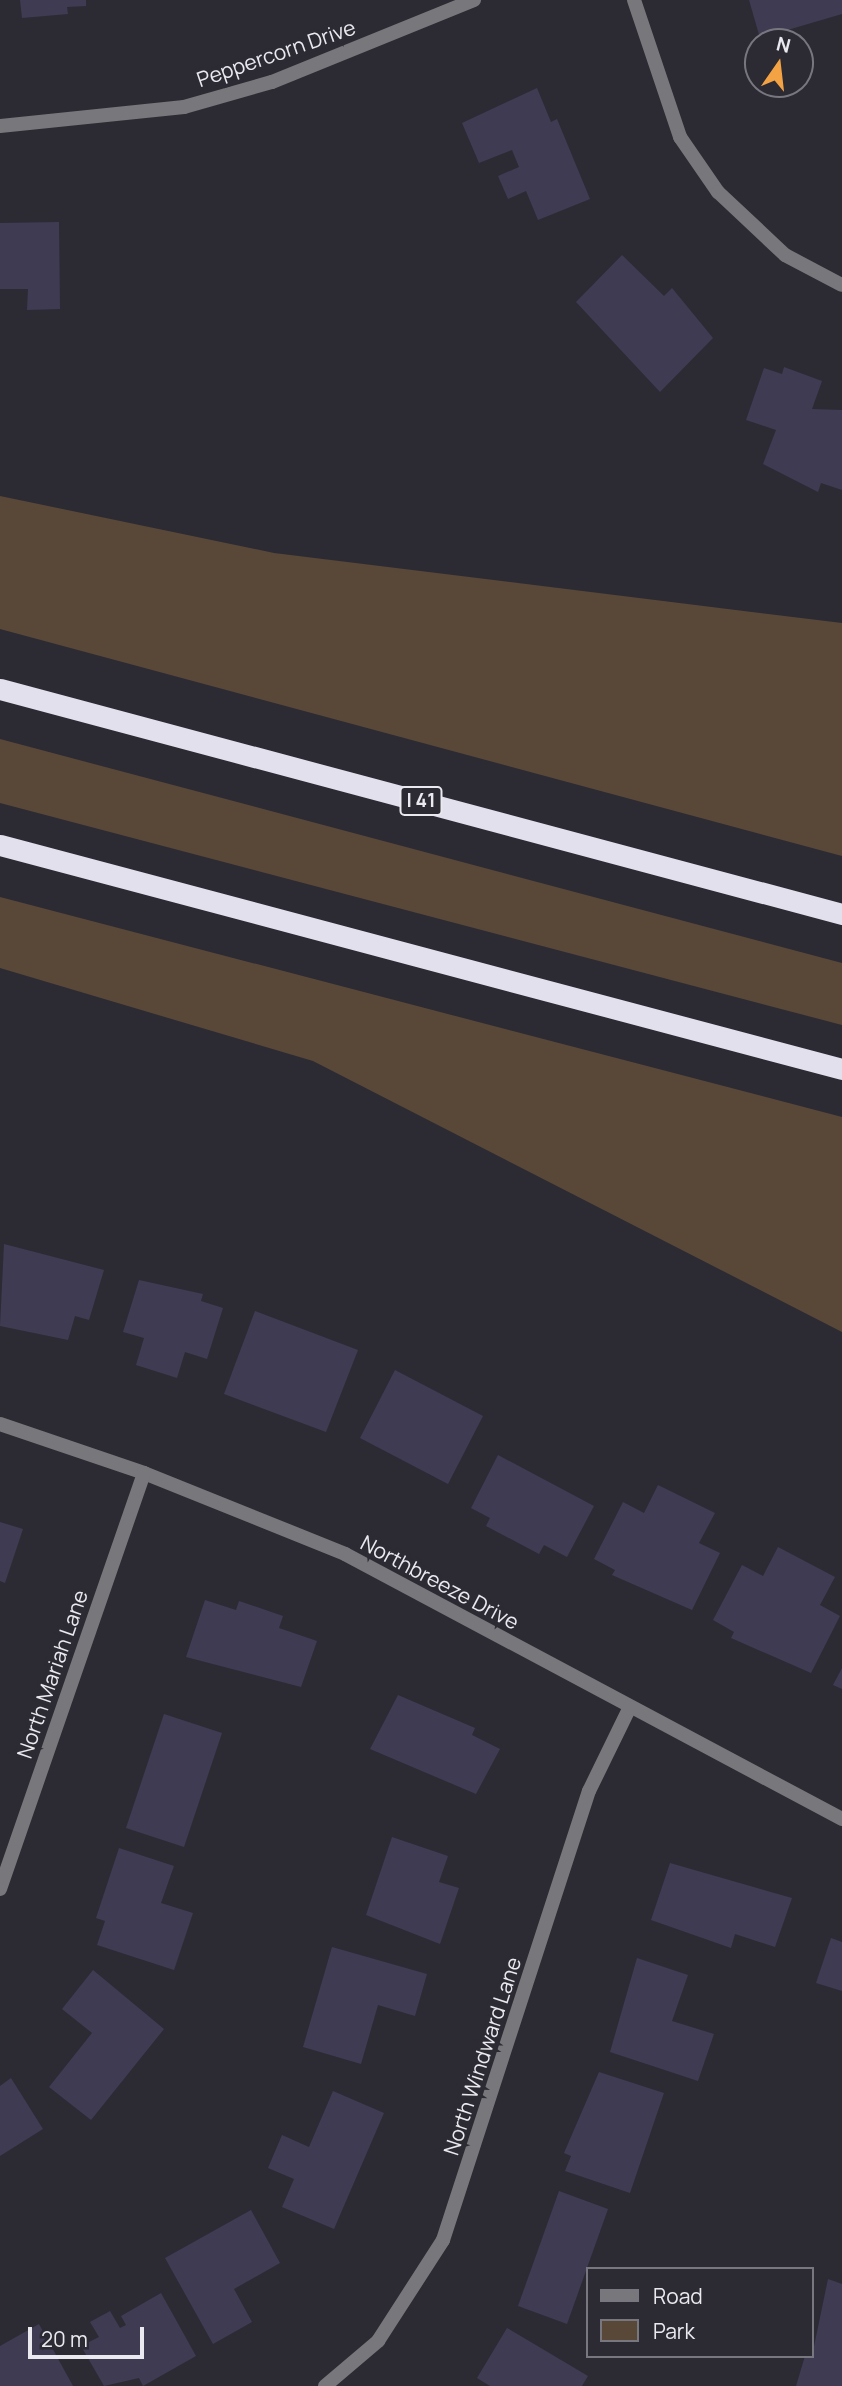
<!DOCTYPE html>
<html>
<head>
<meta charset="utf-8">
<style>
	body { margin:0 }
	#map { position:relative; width:842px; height:2386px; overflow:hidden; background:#2c2b34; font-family:Manrope,sans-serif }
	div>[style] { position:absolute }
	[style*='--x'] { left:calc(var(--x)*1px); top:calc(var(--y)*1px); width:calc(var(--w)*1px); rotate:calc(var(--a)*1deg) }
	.green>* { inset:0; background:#594838 }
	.building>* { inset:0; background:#3f3b53 }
	.minor>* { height:14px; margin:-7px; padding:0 7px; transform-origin:7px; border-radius:7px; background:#78777c }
	.motorway>* { height:21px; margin:-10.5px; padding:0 10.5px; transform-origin:10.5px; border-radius:10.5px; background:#e2e0ec }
	span { translate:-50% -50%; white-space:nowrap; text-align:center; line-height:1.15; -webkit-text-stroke:7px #2c2b34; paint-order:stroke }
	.shield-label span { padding:2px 5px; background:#2c2b34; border:2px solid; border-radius:5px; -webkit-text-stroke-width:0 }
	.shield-label { font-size:19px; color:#e9e9ef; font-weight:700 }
	.street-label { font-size:21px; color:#e9e9ef }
	.legend { position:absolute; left:586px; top:2267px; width:228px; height:91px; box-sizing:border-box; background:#2c2b34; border:2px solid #78777f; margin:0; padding:9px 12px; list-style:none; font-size:21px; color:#e9e9ef }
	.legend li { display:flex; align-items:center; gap:14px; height:35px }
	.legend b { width:35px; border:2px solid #78777f }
	.north { position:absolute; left:744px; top:28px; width:70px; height:70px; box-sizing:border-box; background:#2c2b34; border:2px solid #78777f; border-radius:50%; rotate:14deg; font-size:19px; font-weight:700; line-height:28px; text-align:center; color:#e9e9ef }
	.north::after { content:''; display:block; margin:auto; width:24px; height:32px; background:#f4a344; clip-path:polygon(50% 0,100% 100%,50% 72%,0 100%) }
	.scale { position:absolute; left:28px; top:2327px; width:116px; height:32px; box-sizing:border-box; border:4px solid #e9e9ef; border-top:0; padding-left:9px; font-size:21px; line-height:24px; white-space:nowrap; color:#e9e9ef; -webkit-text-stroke:5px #2c2b34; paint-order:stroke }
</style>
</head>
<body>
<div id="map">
	<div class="green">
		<i style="clip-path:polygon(0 496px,274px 553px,842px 623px,842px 856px,0 629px)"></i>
		<i style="clip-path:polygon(0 739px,842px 963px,842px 1025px,0 803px)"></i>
		<i style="clip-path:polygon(0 897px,842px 1117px,842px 1332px,313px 1061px,0 968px)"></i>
	</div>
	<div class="building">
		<i style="clip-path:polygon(20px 0,86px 0,86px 6px,67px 7px,68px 14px,22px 18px)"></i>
		<i style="clip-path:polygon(749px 0,842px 0,842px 14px,760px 38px)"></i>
		<i style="clip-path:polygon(537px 88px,551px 122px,557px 119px,590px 199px,538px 220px,526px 191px,508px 199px,498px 176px,519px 167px,512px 150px,479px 163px,462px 123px)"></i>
		<i style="clip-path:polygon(59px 222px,60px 309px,27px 310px,28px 289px,0 289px,0 223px)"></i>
		<i style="clip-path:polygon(622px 255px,664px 296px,672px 288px,713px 338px,660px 392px,576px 302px)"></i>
		<i style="clip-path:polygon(784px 367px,822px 381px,812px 409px,842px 410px,842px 490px,821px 483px,818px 492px,763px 464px,776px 430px,746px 420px,764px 368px,782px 374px)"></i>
		<i style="clip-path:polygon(4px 1244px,104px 1270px,89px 1320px,75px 1316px,68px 1340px,0 1326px)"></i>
		<i style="clip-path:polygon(139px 1280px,203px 1294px,201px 1301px,223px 1308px,207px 1359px,185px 1352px,177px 1378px,136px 1365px,144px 1338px,123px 1332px)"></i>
		<i style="clip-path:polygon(255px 1311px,358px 1350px,326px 1432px,224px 1394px)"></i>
		<i style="clip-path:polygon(395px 1370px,483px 1416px,448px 1484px,360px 1438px)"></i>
		<i style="clip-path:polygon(498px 1455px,594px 1506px,567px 1557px,544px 1545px,539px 1554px,486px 1526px,490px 1518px,471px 1508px)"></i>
		<i style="clip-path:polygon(658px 1485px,715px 1513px,699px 1543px,720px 1553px,692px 1610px,612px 1575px,615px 1570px,594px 1559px,623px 1502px,644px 1513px)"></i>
		<i style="clip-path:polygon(0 1522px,23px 1529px,5px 1583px,0 1581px)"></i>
		<i style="clip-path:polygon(778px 1547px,835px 1577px,820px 1605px,840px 1616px,811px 1673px,731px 1638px,734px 1632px,713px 1620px,742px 1565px,763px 1576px)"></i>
		<i style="clip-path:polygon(205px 1600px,236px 1610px,239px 1601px,283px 1616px,279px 1628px,317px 1641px,301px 1687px,186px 1657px)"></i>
		<i style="clip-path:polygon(842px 1668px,842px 1689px,833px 1685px)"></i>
		<i style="clip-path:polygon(398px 1695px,475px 1728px,472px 1735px,500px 1749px,476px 1794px,370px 1749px)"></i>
		<i style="clip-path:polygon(164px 1714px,222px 1733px,184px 1847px,126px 1828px)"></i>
		<i style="clip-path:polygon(392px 1837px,448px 1856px,439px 1882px,459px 1888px,440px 1944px,366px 1915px)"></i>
		<i style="clip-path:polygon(119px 1848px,174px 1866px,161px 1903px,193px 1913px,174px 1970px,97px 1945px,105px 1921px,96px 1918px)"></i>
		<i style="clip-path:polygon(670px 1863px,792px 1898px,775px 1947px,735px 1934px,731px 1948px,651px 1920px)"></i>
		<i style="clip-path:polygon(831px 1938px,842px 1942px,842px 1991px,816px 1983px)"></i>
		<i style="clip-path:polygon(332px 1947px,427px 1974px,415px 2016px,378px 2005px,361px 2064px,303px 2047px)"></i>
		<i style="clip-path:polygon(637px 1958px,688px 1975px,672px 2021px,714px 2034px,698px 2081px,610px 2052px)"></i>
		<i style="clip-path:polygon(93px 1970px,164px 2029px,91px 2120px,49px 2087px,92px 2033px,62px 2009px)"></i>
		<i style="clip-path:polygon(599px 2072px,664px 2093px,630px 2193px,565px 2171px,571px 2156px,564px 2153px)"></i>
		<i style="clip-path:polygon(11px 2078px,43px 2129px,0 2156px,0 2086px)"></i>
		<i style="clip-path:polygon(333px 2091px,384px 2113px,334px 2229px,282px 2207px,294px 2179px,268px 2168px,282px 2135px,309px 2147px)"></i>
		<i style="clip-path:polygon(559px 2191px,608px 2209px,567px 2324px,518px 2306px)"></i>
		<i style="clip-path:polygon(251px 2210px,280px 2263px,234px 2289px,252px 2322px,213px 2344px,165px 2258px)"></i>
		<i style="clip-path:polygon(828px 2279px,842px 2284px,842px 2386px,796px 2386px,805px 2356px,812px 2356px)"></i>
		<i style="clip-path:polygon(161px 2293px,196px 2356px,143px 2386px,139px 2378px,104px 2386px,81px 2346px,99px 2337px,90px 2322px,110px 2311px,120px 2328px,126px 2325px,121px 2316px)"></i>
		<i style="clip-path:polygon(39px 2324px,73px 2386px,0 2386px,0 2346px)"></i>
		<i style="clip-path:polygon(507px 2328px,588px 2376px,582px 2386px,490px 2386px,477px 2378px)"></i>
	</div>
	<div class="minor">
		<i style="--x:634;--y:0;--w:145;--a:71.4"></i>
		<i style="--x:680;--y:137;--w:67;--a:55.4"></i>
		<i style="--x:718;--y:192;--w:92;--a:43.2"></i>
		<i style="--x:785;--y:255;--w:64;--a:27.8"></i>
		<i style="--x:0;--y:126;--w:185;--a:-5.9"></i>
		<i style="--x:184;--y:107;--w:91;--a:-15.9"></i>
		<i style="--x:272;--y:82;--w:218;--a:-22.1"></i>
		<i style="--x:0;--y:1424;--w:152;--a:18.8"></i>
		<i style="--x:144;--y:1473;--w:217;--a:21.9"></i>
		<i style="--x:345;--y:1554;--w:563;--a:28.07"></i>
		<i style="--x:0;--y:1889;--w:440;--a:-70.9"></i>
		<i style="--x:325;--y:2386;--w:70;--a:-40.3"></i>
		<i style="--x:378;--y:2341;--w:120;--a:-57.2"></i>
		<i style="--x:443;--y:2240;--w:472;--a:-72"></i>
		<i style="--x:589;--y:1791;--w:93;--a:-64"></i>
	</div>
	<div class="motorway">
		<i style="--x:0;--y:689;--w:872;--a:14.96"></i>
		<i style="--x:0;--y:845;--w:871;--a:14.9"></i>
	</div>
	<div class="shield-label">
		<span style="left:421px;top:801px">I 41</span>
	</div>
	<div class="street-label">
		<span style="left:276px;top:53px;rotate:-19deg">Peppercorn Drive</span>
		<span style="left:440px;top:1582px;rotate:28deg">Northbreeze Drive</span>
		<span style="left:52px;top:1674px;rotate:-71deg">North Mariah Lane</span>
		<span style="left:482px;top:2056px;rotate:-72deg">North Windward Lane</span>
	</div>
	<ul class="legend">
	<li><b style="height:9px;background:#78777c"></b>Road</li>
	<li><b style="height:19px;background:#594838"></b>Park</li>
	</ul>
	<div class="north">N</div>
	<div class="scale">20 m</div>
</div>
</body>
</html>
